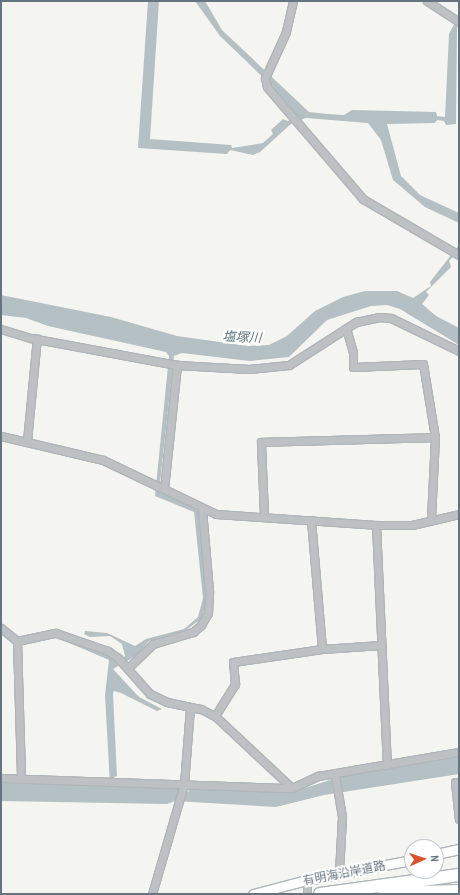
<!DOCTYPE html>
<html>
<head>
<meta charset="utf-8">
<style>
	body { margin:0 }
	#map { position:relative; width:460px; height:895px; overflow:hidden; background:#f4f4f0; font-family:"PT Sans Narrow","Noto Sans JP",sans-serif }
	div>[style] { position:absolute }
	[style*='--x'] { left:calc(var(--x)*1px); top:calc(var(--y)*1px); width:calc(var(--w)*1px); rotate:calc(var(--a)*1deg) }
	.water>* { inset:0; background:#b4c0c3 }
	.roads { filter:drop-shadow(1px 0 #afb5b9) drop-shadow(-1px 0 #afb5b9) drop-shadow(0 1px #afb5b9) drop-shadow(0 -1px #afb5b9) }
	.street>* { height:7px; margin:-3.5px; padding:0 3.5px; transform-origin:3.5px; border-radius:3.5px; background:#bdc1c4 }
	.secondary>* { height:9px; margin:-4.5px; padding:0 4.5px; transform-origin:4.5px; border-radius:4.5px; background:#fff }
	.highway>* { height:12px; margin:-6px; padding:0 6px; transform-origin:6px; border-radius:6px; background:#fff }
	span { translate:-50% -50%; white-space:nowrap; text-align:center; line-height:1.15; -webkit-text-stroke:4px #fff; paint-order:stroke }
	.street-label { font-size:12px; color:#647480 }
	.water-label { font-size:13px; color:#60767d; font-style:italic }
	.frame { position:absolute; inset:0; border:2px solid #647480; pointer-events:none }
	.north { position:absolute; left:404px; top:839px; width:40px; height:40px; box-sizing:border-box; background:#fff; border:1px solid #c1c7cc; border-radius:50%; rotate:87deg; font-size:11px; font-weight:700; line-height:16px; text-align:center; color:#647480 }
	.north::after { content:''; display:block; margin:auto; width:14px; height:18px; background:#d9522b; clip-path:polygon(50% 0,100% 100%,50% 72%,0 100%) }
</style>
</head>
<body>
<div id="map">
	<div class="water">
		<i style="clip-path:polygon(148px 1px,159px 1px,150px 139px,231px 145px,232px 148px,263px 143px,273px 134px,271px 130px,283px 119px,288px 121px,296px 115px,272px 86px,220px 36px,195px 1px,205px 1px,222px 30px,309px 112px,328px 114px,344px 115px,352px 110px,436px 112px,437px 116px,445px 117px,449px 34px,459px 15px,457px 29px,456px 124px,446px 125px,444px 121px,437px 120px,435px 123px,387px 124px,401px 176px,420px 195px,459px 213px,459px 223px,425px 207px,393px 180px,381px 140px,368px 123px,306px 118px,292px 123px,260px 152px,253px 155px,230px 150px,227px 154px,138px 148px)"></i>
		<i style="clip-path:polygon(459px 245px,459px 250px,449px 261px,451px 267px,426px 292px,429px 295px,422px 304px,436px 316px,459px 328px,459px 345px,400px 309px,387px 305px,371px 306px,327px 320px,289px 357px,250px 361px,182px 353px,174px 356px,159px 491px,198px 511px,206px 594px,204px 611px,201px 619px,186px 630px,149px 641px,136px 656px,113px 669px,139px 697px,162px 709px,157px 711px,121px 693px,114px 691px,113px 694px,117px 776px,114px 777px,114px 785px,178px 788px,178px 792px,188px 792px,190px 789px,293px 792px,342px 776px,459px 756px,459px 774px,324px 795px,276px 807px,175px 801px,167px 804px,1px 801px,1px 783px,110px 785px,105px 695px,109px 660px,60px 639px,64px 638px,103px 652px,117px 663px,125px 656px,122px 644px,110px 636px,90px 637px,84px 634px,85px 631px,107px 633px,135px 646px,146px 639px,184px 629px,198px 617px,203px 598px,194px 512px,155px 496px,169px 356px,166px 352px,48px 326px,26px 318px,1px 315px,1px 295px,111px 317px,177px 336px,248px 346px,269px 345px,287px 336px,315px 311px,343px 297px,365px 291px,397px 291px,413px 298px,431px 286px,430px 282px)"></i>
	</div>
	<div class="roads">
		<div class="street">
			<i style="--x:293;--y:1;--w:32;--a:103"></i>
			<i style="--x:286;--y:32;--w:51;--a:114.5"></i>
			<i style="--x:265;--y:78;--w:9;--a:77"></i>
			<i style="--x:267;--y:87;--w:148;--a:49.4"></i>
			<i style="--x:363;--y:199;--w:111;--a:30.3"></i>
			<i style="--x:427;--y:1;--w:38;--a:33"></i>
			<i style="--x:346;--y:328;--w:25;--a:74"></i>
			<i style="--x:353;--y:352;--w:15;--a:90"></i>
			<i style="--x:353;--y:367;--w:70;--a:-2.5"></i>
			<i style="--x:423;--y:364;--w:74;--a:80.7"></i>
			<i style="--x:435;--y:437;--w:82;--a:92.8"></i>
			<i style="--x:1;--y:329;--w:31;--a:17"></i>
			<i style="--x:31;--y:338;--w:148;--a:10.5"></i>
			<i style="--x:177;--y:365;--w:72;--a:3.2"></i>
			<i style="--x:249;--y:369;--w:40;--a:-5.7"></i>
			<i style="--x:289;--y:365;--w:80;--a:-32.7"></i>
			<i style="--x:356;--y:322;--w:24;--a:-12"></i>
			<i style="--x:379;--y:317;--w:12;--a:5"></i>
			<i style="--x:391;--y:318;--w:76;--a:25.9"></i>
			<i style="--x:1;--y:436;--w:105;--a:13.2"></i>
			<i style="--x:103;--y:460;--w:125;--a:25.5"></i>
			<i style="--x:216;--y:514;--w:160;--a:3.9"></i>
			<i style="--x:376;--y:525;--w:36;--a:0"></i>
			<i style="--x:412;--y:525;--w:48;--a:-13.2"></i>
			<i style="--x:27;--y:441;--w:103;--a:-84.5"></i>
			<i style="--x:164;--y:489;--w:125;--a:-84"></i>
			<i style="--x:264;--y:515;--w:73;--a:-92.4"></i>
			<i style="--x:261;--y:442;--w:174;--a:-1.6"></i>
			<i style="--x:311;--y:520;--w:129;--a:85.1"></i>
			<i style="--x:376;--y:525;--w:240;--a:87.4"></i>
			<i style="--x:1;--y:628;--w:21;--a:39"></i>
			<i style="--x:17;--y:641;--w:40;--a:-12"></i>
			<i style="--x:56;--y:633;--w:55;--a:19.1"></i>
			<i style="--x:108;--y:651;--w:12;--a:35"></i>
			<i style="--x:118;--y:658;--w:48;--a:48.4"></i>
			<i style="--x:150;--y:694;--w:19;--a:25"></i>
			<i style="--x:167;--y:702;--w:35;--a:12"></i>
			<i style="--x:201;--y:709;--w:16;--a:27"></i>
			<i style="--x:215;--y:716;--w:105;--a:43.1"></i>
			<i style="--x:17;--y:641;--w:137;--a:88.3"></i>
			<i style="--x:128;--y:668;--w:35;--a:-44"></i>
			<i style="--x:153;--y:644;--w:42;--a:-16.7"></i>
			<i style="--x:193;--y:632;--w:11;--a:-41"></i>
			<i style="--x:201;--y:625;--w:14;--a:-60"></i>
			<i style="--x:208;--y:613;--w:22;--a:-87"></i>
			<i style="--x:209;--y:591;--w:82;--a:-94.9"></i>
			<i style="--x:215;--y:716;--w:38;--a:-58"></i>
			<i style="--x:235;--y:684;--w:22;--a:-95"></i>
			<i style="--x:233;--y:662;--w:90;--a:-8.3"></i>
			<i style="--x:322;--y:649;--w:59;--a:-3.9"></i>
			<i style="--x:335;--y:775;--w:43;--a:80.5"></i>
			<i style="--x:342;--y:817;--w:56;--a:93.1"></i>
			<i style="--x:1;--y:778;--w:291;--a:2"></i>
			<i style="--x:292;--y:788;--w:29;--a:-25"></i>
			<i style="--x:318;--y:776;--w:143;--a:-9.7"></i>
			<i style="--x:455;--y:782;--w:37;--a:84"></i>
			<i style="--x:307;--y:880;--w:14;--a:90"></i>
			<i style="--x:152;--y:894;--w:115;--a:-73.8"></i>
			<i style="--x:184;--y:784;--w:76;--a:-85.5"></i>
		</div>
		<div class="secondary">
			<i style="--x:436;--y:854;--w:24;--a:-12"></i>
			<i style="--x:382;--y:891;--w:77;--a:-1.5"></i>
			<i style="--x:253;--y:894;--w:56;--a:-14.5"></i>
			<i style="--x:307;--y:880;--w:107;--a:-10.8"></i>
		</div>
		<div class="highway">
			<i style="--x:320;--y:894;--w:140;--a:-7.8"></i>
		</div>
	</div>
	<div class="street-label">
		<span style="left:344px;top:873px;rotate:-11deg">有明海沿岸道路</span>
	</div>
	<div class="water-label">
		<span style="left:242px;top:338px;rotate:3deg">塩塚川</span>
	</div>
	<div class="frame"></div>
	<div class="north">N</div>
</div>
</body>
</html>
